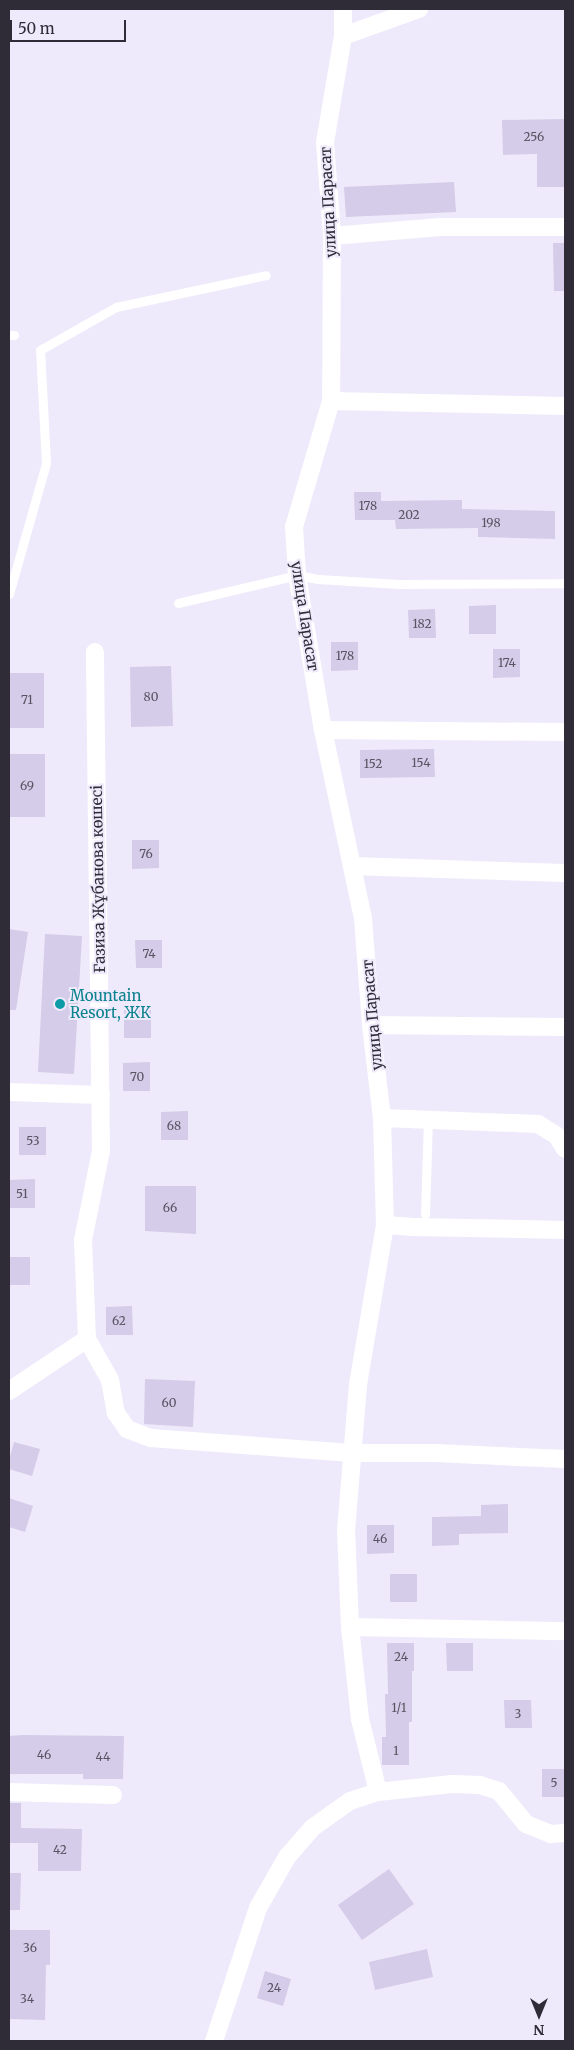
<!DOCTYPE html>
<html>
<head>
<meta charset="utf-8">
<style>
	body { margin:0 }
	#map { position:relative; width:574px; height:2050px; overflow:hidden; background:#efeafb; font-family:Merriweather,serif }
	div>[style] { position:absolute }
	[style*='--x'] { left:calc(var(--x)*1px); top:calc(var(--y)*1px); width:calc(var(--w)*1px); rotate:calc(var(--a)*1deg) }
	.building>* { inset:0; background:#d4cce8 }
	.service>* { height:9px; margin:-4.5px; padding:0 4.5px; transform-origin:4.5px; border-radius:4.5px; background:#fff }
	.minor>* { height:18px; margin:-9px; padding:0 9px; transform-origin:9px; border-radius:9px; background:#fff }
	.dots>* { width:14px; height:14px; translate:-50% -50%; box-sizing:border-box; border:2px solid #efeafb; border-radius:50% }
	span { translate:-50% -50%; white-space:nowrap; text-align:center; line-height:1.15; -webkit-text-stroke:4px #efeafb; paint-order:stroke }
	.number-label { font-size:12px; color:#595463 }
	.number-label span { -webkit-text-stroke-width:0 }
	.street-label { font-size:15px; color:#302c37 }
	.culture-label { font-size:15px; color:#0d838f }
	.left { translate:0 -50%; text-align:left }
	.frame { position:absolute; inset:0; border:10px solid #302c37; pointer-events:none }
	.north { position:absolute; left:514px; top:1990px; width:50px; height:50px; -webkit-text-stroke:4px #efeafb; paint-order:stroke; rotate:180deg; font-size:14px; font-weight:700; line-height:20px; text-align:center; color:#302c37 }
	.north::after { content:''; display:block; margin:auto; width:18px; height:22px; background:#302c37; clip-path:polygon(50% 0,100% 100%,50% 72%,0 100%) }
	.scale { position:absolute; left:10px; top:20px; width:116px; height:22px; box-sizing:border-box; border:2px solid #302c37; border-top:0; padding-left:6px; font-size:15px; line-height:18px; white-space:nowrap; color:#302c37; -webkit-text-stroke:4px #efeafb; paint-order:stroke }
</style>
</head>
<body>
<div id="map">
	<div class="building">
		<i style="clip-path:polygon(565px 119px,564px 187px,537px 187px,537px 154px,503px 155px,502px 120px)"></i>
		<i style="clip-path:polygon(454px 182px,456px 212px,346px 217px,344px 187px)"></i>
		<i style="clip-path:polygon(553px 243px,565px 243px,565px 291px,554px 291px)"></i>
		<i style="clip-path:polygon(354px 492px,381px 492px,381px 501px,462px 500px,462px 509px,555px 511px,555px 539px,478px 537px,478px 528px,396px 529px,395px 520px,355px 520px)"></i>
		<i style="clip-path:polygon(496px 605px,496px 634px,469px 634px,469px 606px)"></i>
		<i style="clip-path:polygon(435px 609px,436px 638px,409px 638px,408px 610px)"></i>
		<i style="clip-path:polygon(331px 642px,358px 642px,358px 670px,331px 671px)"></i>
		<i style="clip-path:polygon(493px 649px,520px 649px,520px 677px,493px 678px)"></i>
		<i style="clip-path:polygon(171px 666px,173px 726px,131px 727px,130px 667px)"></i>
		<i style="clip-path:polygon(9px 673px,44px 673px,44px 728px,9px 728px)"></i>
		<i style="clip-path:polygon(434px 749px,435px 777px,360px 778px,360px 750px)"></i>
		<i style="clip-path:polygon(9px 754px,45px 754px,45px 817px,9px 817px)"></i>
		<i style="clip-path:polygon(132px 840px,159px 840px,159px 868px,132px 869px)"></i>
		<i style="clip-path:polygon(9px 929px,28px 932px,16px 1010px,9px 1010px)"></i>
		<i style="clip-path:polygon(45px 934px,82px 936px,74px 1074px,38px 1072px)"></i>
		<i style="clip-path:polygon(135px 940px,162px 940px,162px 968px,136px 968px)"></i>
		<i style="clip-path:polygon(124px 1010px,151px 1010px,151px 1038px,124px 1038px)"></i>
		<i style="clip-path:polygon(150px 1062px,150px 1091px,123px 1091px,123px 1063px)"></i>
		<i style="clip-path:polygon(188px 1111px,188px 1140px,161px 1140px,161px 1112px)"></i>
		<i style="clip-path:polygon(19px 1127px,46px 1127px,46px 1155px,19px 1155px)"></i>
		<i style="clip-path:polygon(35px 1179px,35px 1208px,9px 1208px,9px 1180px)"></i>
		<i style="clip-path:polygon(145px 1186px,196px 1186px,196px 1234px,145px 1231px)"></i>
		<i style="clip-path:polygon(9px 1257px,30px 1257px,30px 1285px,9px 1285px)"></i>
		<i style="clip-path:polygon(132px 1306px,133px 1335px,106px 1335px,106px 1307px)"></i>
		<i style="clip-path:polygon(145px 1379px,195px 1381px,193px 1427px,144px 1424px)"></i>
		<i style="clip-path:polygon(14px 1442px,40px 1449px,32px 1476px,9px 1469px,9px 1460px)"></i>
		<i style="clip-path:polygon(9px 1498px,33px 1506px,25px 1532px,9px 1527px)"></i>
		<i style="clip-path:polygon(508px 1504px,508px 1533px,459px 1534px,459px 1545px,432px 1546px,432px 1517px,481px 1516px,481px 1505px)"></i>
		<i style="clip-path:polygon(367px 1525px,394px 1525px,394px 1553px,367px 1554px)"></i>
		<i style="clip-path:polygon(390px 1574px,417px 1574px,417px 1602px,390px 1602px)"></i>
		<i style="clip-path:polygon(387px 1643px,414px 1643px,414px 1671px,412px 1671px,412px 1722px,409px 1722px,409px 1765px,382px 1765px,382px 1737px,386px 1737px,385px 1694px,388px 1694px)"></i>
		<i style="clip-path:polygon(446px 1643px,473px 1643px,473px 1671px,447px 1671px)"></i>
		<i style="clip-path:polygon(504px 1700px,531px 1700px,532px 1728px,505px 1728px)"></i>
		<i style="clip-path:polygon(23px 1735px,124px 1736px,123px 1779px,83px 1779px,83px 1774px,9px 1774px,9px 1736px)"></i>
		<i style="clip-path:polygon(542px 1769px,565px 1769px,565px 1797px,542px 1797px)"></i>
		<i style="clip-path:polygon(9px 1803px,21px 1803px,21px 1828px,82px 1829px,81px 1871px,38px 1871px,38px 1843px,9px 1843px)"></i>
		<i style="clip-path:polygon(389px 1869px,414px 1904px,362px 1940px,338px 1905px)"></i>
		<i style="clip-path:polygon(9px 1873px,21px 1873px,20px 1910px,9px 1910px)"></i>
		<i style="clip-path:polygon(9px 1930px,50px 1930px,50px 1965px,46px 1965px,45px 2020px,9px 2019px)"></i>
		<i style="clip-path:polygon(427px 1949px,433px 1977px,375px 1990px,369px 1962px)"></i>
		<i style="clip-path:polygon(265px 1971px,291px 1979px,283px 2006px,257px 1998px)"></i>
	</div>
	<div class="service">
		<i style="--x:9;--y:335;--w:5;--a:0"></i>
		<i style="--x:9;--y:594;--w:136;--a:-74.2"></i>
		<i style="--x:46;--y:463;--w:113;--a:-93"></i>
		<i style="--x:40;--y:350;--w:87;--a:-29.5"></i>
		<i style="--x:116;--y:307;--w:153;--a:-12"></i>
		<i style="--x:178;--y:603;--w:122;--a:-13.2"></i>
		<i style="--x:297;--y:575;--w:21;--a:11"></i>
		<i style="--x:318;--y:579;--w:81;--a:3.5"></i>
		<i style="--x:399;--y:584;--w:166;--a:-0.3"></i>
		<i style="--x:425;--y:1214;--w:94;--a:-88.2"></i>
	</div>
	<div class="minor">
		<i style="--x:343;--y:9;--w:27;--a:90"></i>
		<i style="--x:343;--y:36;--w:108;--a:99.6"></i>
		<i style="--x:325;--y:142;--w:94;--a:85.7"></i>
		<i style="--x:332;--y:236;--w:165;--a:90.3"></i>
		<i style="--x:331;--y:401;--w:131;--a:106.4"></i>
		<i style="--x:294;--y:527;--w:48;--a:86.4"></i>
		<i style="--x:297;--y:575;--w:157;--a:80.5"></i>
		<i style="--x:323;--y:730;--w:192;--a:78"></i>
		<i style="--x:363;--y:918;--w:107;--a:85.7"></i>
		<i style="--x:371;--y:1025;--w:94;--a:83.3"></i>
		<i style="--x:382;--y:1118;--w:107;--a:88.4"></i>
		<i style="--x:385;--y:1225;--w:162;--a:99.6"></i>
		<i style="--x:358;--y:1385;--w:145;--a:94.7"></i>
		<i style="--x:346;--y:1530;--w:97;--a:87.6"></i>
		<i style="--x:350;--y:1627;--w:93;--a:83.8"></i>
		<i style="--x:360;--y:1719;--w:75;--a:76.1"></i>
		<i style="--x:343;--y:36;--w:81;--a:-19.6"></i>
		<i style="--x:332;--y:236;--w:109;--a:-4.7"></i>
		<i style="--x:441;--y:227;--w:124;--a:0"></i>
		<i style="--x:331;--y:401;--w:234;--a:1.2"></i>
		<i style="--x:323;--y:730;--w:242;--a:0.5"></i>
		<i style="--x:352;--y:866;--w:213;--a:1.9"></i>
		<i style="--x:371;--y:1025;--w:194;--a:0.6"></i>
		<i style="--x:9;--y:1092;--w:92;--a:1.9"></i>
		<i style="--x:382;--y:1118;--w:156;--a:2.2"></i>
		<i style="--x:538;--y:1124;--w:22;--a:32"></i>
		<i style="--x:557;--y:1136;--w:15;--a:58"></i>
		<i style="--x:385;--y:1225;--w:28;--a:4"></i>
		<i style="--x:413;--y:1227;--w:152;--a:1.1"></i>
		<i style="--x:87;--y:1339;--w:47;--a:60.7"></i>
		<i style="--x:110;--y:1380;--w:34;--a:80"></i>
		<i style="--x:116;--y:1413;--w:19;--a:55"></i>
		<i style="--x:127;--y:1429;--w:26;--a:21"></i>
		<i style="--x:151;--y:1438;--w:201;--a:4.3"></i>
		<i style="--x:351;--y:1453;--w:85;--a:0"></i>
		<i style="--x:436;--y:1453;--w:129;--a:2.7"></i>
		<i style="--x:9;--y:1391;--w:94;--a:-33.7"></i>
		<i style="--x:87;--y:1339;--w:99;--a:-92.3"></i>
		<i style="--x:83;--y:1240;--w:91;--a:-78.6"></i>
		<i style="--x:101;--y:1151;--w:499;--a:-90.7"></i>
		<i style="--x:350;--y:1627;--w:215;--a:1.1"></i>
		<i style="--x:9;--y:1792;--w:104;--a:1.7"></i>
		<i style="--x:214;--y:2041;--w:140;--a:-71.7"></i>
		<i style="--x:258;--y:1908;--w:59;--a:-60.4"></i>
		<i style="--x:287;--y:1857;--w:38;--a:-49"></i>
		<i style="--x:312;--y:1828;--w:47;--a:-35.4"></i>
		<i style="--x:350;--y:1801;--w:29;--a:-18"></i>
		<i style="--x:378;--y:1792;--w:74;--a:-6.2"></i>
		<i style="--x:452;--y:1784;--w:28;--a:2"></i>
		<i style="--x:480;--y:1785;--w:20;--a:18"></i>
		<i style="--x:499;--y:1791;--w:43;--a:50.7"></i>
		<i style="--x:526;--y:1824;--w:27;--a:22"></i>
		<i style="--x:551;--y:1834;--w:14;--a:-4"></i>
	</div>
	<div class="dots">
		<i style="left:60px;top:1004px;background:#0f9aa8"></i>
	</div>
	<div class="number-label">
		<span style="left:534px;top:137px">256</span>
		<span style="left:368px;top:506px">178</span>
		<span style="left:409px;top:515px">202</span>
		<span style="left:491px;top:523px">198</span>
		<span style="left:422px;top:624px">182</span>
		<span style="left:345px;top:656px">178</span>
		<span style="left:507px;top:663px">174</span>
		<span style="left:151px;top:697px">80</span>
		<span style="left:27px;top:700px">71</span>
		<span style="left:421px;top:763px">154</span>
		<span style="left:373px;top:764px">152</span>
		<span style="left:27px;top:786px">69</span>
		<span style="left:146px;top:854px">76</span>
		<span style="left:149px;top:954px">74</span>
		<span style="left:137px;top:1077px">70</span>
		<span style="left:174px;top:1126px">68</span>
		<span style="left:33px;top:1141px">53</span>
		<span style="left:22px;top:1194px">51</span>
		<span style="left:170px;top:1208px">66</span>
		<span style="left:119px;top:1321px">62</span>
		<span style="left:169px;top:1403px">60</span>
		<span style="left:380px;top:1539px">46</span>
		<span style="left:401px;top:1657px">24</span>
		<span style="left:399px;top:1708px">1/1</span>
		<span style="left:518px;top:1714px">3</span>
		<span style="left:396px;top:1751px">1</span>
		<span style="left:44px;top:1755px">46</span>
		<span style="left:103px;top:1757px">44</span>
		<span style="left:554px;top:1783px">5</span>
		<span style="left:60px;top:1850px">42</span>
		<span style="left:30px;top:1948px">36</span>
		<span style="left:274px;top:1988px">24</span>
		<span style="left:27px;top:1999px">34</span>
	</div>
	<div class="street-label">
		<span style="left:328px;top:202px;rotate:-93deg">улица Парасат</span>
		<span style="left:305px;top:616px;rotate:81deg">улица Парасат</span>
		<span style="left:98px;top:879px;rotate:-91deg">Ғазиза Жұбанова көшесі</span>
		<span style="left:372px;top:1015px;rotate:-95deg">улица Парасат</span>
	</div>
	<div class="culture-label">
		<span class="left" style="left:70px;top:1004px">Mountain<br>Resort, ЖК</span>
	</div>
	<div class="frame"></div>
	<div class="north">N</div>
	<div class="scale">50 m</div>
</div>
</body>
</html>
